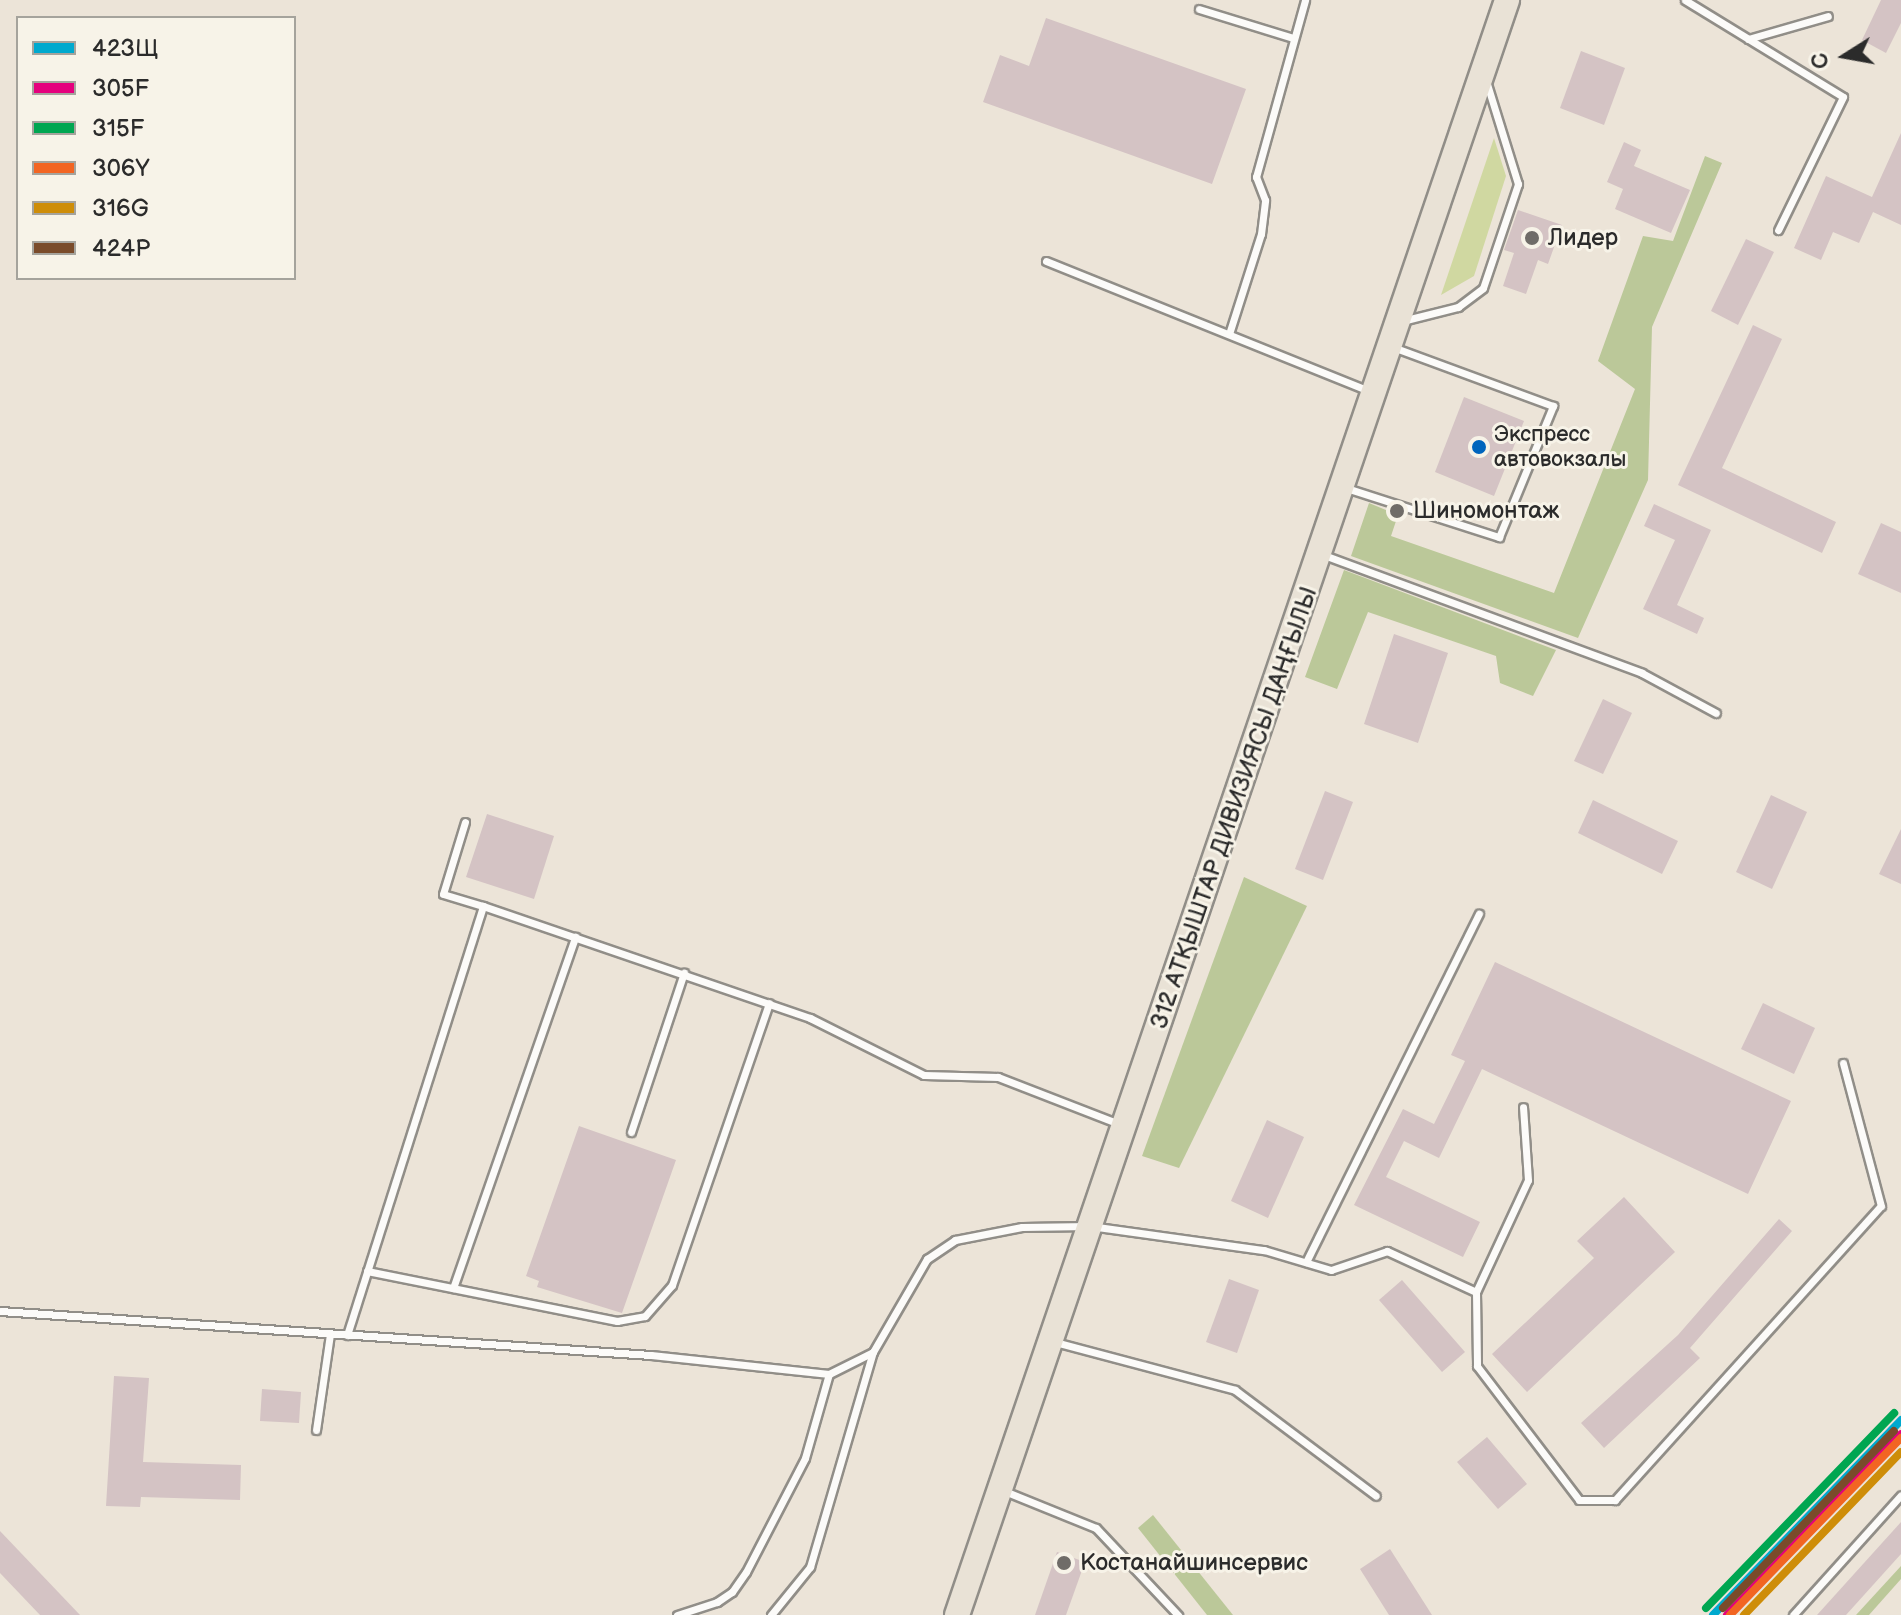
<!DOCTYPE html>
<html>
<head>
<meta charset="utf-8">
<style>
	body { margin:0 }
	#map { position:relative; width:1901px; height:1615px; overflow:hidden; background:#ece4d8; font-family:"Balsamiq Sans",sans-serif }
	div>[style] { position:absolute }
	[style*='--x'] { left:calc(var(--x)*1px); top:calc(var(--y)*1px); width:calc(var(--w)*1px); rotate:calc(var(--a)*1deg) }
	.green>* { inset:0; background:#d0d8a1 }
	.forest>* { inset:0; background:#bbc899 }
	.building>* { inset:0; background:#d4c3c4 }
	.roads { filter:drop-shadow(2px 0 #918e88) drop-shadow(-2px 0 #918e88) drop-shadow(0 2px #918e88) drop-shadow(0 -2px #918e88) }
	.service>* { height:7px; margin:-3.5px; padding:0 3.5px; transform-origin:3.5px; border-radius:3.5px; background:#fcfbf9 }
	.trunk>* { height:24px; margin:-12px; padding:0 12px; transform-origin:12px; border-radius:12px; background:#e9e2d6 }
	.rail-1>* { height:8px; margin:-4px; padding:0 4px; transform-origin:4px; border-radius:4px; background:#00a9ce }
	.rail-2>* { height:8px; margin:-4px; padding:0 4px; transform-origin:4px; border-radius:4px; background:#e5007d }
	.rail-3>* { height:8px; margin:-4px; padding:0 4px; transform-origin:4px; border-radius:4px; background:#00a651 }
	.rail-4>* { height:8px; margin:-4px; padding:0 4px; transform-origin:4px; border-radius:4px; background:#f26522 }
	.rail-5>* { height:8px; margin:-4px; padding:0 4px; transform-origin:4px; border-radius:4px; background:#ce8d09 }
	.rail-6>* { height:8px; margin:-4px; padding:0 4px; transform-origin:4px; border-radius:4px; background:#7a4b2a }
	.dots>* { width:22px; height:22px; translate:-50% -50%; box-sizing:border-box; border:4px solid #f7f3e8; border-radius:50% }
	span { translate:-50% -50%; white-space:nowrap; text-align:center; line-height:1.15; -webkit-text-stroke:6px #f7f3e8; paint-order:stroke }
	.bus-label { font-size:22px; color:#2b2b2b }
	.left { translate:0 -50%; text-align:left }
	.poi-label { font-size:24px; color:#2b2b2b }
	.street-label { font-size:24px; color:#2b2b2b }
	.legend { position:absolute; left:16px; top:16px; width:280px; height:264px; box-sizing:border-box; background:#f7f3e8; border:2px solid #a5a39c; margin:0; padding:10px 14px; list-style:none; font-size:24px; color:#2b2b2b }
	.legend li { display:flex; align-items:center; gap:16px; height:40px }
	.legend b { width:40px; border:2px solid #a5a39c }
	.north { position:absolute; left:1805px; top:16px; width:80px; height:80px; -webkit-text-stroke:6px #f7f3e8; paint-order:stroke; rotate:259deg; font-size:22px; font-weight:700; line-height:32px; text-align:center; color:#2b2b2b }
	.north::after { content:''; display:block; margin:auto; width:28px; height:36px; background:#2b2b2b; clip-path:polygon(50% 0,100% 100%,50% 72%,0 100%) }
</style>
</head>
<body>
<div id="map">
	<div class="green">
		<i style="clip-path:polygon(1494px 138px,1506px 176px,1474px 276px,1441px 295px)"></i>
	</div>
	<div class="forest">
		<i style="clip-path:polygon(1705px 156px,1722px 163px,1652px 327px,1648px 480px,1578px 638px,1351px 556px,1369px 503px,1398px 515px,1391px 536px,1554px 593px,1635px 389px,1598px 361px,1643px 236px,1673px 241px)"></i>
		<i style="clip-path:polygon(1344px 570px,1556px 650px,1533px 696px,1500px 683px,1496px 656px,1368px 612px,1337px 689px,1305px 677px)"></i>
		<i style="clip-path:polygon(1244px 877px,1307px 906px,1179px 1168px,1142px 1156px)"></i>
		<i style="clip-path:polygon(1153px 1515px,1233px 1615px,1207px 1615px,1138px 1528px)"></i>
		<i style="clip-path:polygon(1901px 1566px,1901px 1579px,1869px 1615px,1856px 1615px)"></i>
	</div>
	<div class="building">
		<i style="clip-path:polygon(1881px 0,1901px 0,1901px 23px,1886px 53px,1862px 40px)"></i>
		<i style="clip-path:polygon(1046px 18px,1246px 89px,1212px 184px,983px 102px,1000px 55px,1029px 66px)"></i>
		<i style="clip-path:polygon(1581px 51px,1625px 68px,1604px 125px,1560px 108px)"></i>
		<i style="clip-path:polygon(1901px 133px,1901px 225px,1873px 212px,1859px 243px,1833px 232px,1821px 260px,1794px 248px,1826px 176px,1872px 197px)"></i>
		<i style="clip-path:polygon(1624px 142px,1641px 150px,1634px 166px,1690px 190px,1671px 233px,1615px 209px,1623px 189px,1607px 182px)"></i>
		<i style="clip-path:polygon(1518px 210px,1562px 225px,1548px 264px,1538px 260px,1526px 294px,1503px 286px,1514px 253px,1504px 250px)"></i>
		<i style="clip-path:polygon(1746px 239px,1774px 252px,1738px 325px,1711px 311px)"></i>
		<i style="clip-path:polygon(1753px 325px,1782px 339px,1722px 468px,1836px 522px,1822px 553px,1678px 485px)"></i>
		<i style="clip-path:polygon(1464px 397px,1524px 421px,1494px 496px,1435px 472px)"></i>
		<i style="clip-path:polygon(1654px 504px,1711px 530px,1677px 605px,1704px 618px,1697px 634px,1643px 609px,1675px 540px,1644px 526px)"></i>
		<i style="clip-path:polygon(1881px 523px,1901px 532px,1901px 593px,1858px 574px)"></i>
		<i style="clip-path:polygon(1394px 634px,1448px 653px,1418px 743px,1364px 724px)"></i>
		<i style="clip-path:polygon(1603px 699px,1632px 713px,1603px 774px,1574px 761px)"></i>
		<i style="clip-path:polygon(1325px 791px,1353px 802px,1323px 880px,1295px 869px)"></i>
		<i style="clip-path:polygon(1771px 795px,1807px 812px,1772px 889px,1736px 872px)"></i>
		<i style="clip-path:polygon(1593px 800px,1678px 841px,1662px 874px,1578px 833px)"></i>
		<i style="clip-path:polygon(487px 814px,554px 836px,534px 899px,466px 877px)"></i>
		<i style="clip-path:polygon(1901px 829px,1901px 884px,1879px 874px)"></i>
		<i style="clip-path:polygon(1495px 962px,1791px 1101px,1748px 1194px,1482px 1069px,1439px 1158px,1404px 1141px,1386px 1177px,1480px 1222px,1463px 1257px,1354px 1205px,1403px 1109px,1434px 1124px,1465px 1061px,1451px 1055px)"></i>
		<i style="clip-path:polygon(1763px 1003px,1815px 1028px,1794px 1074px,1741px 1049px)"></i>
		<i style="clip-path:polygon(1267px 1120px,1304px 1137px,1268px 1218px,1231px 1201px)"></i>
		<i style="clip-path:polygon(579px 1126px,676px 1160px,622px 1313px,537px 1287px,539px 1281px,526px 1276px)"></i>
		<i style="clip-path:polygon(1624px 1197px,1675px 1252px,1527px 1392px,1492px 1354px,1594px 1258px,1577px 1241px)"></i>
		<i style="clip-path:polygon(1779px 1219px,1792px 1231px,1690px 1348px,1700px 1358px,1604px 1448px,1581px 1423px,1678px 1335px)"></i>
		<i style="clip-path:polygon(1229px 1279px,1259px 1290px,1237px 1353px,1206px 1342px)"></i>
		<i style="clip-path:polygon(1402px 1280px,1465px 1352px,1442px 1372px,1379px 1300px)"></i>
		<i style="clip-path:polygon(114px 1376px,149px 1378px,143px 1462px,241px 1465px,240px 1500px,141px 1497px,140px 1507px,106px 1506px)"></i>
		<i style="clip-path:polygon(262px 1389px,301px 1392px,299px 1423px,260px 1421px)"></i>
		<i style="clip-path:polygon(1487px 1437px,1527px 1484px,1498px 1509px,1457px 1462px)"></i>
		<i style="clip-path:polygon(1901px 1522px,1901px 1554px,1846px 1615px,1817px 1615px)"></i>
		<i style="clip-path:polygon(0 1531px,80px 1615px,40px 1615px,0 1573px)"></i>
		<i style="clip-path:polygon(1390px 1549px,1432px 1615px,1389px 1615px,1360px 1569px)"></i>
		<i style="clip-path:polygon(1057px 1552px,1085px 1562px,1066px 1615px,1035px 1615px)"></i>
	</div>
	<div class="roads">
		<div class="service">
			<i style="--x:1685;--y:0;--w:185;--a:31.5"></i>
			<i style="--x:1843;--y:97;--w:148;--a:116"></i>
			<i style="--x:1199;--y:9;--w:98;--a:17.1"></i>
			<i style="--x:1748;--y:39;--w:83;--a:-16"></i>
			<i style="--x:1046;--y:261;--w:349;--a:21.9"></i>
			<i style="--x:1402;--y:321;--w:58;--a:-14"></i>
			<i style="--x:1458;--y:307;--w:31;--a:-37"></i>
			<i style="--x:1483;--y:288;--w:110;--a:-71.4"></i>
			<i style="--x:1518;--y:184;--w:105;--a:-107.2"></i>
			<i style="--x:1229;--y:334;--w:105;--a:-72.3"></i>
			<i style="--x:1261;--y:234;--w:34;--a:-83"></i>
			<i style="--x:1265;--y:200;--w:25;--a:-111"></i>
			<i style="--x:1256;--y:177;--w:184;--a:-74.5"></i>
			<i style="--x:1346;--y:488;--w:161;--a:17.8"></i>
			<i style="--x:1499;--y:537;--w:142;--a:-67.6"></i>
			<i style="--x:1553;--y:406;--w:168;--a:-159.8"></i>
			<i style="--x:1321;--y:554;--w:342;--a:20.3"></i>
			<i style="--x:1642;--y:673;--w:84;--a:28.4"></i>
			<i style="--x:465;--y:822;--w:75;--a:107"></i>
			<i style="--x:443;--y:894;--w:42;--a:16.7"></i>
			<i style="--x:631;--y:1132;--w:168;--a:-71.6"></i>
			<i style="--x:1306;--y:1262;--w:389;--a:-63.6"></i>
			<i style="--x:367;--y:1271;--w:255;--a:11.3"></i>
			<i style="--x:617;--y:1321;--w:28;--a:-10"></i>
			<i style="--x:645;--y:1316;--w:41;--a:-48.9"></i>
			<i style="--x:672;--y:1285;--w:298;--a:-71"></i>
			<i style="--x:453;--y:1288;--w:372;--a:-70.8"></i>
			<i style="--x:1476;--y:1292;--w:74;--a:89.2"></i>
			<i style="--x:1477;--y:1366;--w:168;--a:52.7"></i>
			<i style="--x:1579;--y:1500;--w:36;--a:0"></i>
			<i style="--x:1615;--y:1500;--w:396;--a:-47.9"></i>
			<i style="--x:1881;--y:1206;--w:148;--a:-104.9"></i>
			<i style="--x:0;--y:1311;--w:652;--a:3.87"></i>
			<i style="--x:651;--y:1355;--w:179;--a:6.1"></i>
			<i style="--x:829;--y:1374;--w:49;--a:-26.6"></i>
			<i style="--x:873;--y:1352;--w:108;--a:-59.9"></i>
			<i style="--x:927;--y:1259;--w:34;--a:-34"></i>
			<i style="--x:955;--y:1240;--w:68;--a:-11"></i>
			<i style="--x:1022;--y:1227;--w:68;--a:-0.8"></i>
			<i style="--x:1090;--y:1226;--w:176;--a:7.9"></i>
			<i style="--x:1264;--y:1250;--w:70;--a:16.6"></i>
			<i style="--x:1331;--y:1270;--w:59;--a:-18.7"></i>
			<i style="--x:1387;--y:1251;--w:98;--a:24.7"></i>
			<i style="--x:1476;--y:1292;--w:123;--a:-65.1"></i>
			<i style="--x:1528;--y:1180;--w:73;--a:-93.9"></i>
			<i style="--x:347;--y:1335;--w:450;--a:-72.4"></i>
			<i style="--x:483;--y:906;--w:346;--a:18.9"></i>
			<i style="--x:810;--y:1018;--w:127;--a:26.6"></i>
			<i style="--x:924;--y:1075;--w:74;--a:1.5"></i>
			<i style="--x:998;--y:1077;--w:130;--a:21.2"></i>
			<i style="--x:1055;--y:1342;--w:186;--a:14.9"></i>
			<i style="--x:1235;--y:1390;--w:176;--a:36.9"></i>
			<i style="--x:316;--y:1430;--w:97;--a:-81.7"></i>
			<i style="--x:1002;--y:1490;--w:101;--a:22"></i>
			<i style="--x:1096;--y:1528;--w:120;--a:46.7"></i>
			<i style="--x:677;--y:1615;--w:42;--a:-18"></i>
			<i style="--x:717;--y:1602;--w:18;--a:-34"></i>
			<i style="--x:732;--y:1592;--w:24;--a:-55"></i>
			<i style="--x:746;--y:1572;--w:128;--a:-62.6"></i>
			<i style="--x:805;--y:1458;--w:87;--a:-74.1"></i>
			<i style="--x:771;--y:1615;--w:62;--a:-50.9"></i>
			<i style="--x:810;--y:1567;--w:224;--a:-73.7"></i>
			<i style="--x:1793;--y:1615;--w:161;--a:-48"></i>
		</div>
		<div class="trunk">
			<i style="--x:957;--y:1615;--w:1706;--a:-71.19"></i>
		</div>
	</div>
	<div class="rail-1">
		<i style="--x:1713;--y:1615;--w:271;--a:-46"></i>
	</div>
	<div class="rail-2">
		<i style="--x:1727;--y:1615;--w:251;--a:-46.1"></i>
	</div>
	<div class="rail-3">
		<i style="--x:1706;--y:1608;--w:271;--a:-46"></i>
	</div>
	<div class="rail-4">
		<i style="--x:1730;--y:1615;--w:246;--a:-46"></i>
	</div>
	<div class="rail-5">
		<i style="--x:1744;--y:1615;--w:226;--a:-46.1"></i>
	</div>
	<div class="rail-6">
		<i style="--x:1723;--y:1608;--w:246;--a:-46"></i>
	</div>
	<div class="dots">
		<i style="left:1532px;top:238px;background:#6f6c68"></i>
		<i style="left:1479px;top:447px;background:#0065bd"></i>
		<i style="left:1397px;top:511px;background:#6f6c68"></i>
		<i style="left:1064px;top:1563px;background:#6f6c68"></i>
	</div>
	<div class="bus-label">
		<span class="left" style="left:1494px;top:447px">Экспресс<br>автовокзалы</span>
	</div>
	<div class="poi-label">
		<span class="left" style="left:1548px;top:238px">Лидер</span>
		<span class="left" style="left:1413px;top:511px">Шиномонтаж</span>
		<span class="left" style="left:1080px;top:1563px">Костанайшинсервис</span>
	</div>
	<div class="street-label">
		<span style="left:1234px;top:808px;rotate:-71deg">312 АТҚЫШТАР ДИВИЗИЯСЫ ДАҢҒЫЛЫ</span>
	</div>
	<ul class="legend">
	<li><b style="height:10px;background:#00a9ce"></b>423Щ</li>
	<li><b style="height:10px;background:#e5007d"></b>305F</li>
	<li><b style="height:10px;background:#00a651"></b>315F</li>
	<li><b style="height:10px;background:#f26522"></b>306Y</li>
	<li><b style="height:10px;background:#ce8d09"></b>316G</li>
	<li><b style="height:10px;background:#7a4b2a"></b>424Р</li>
	</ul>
	<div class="north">С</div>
</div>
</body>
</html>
